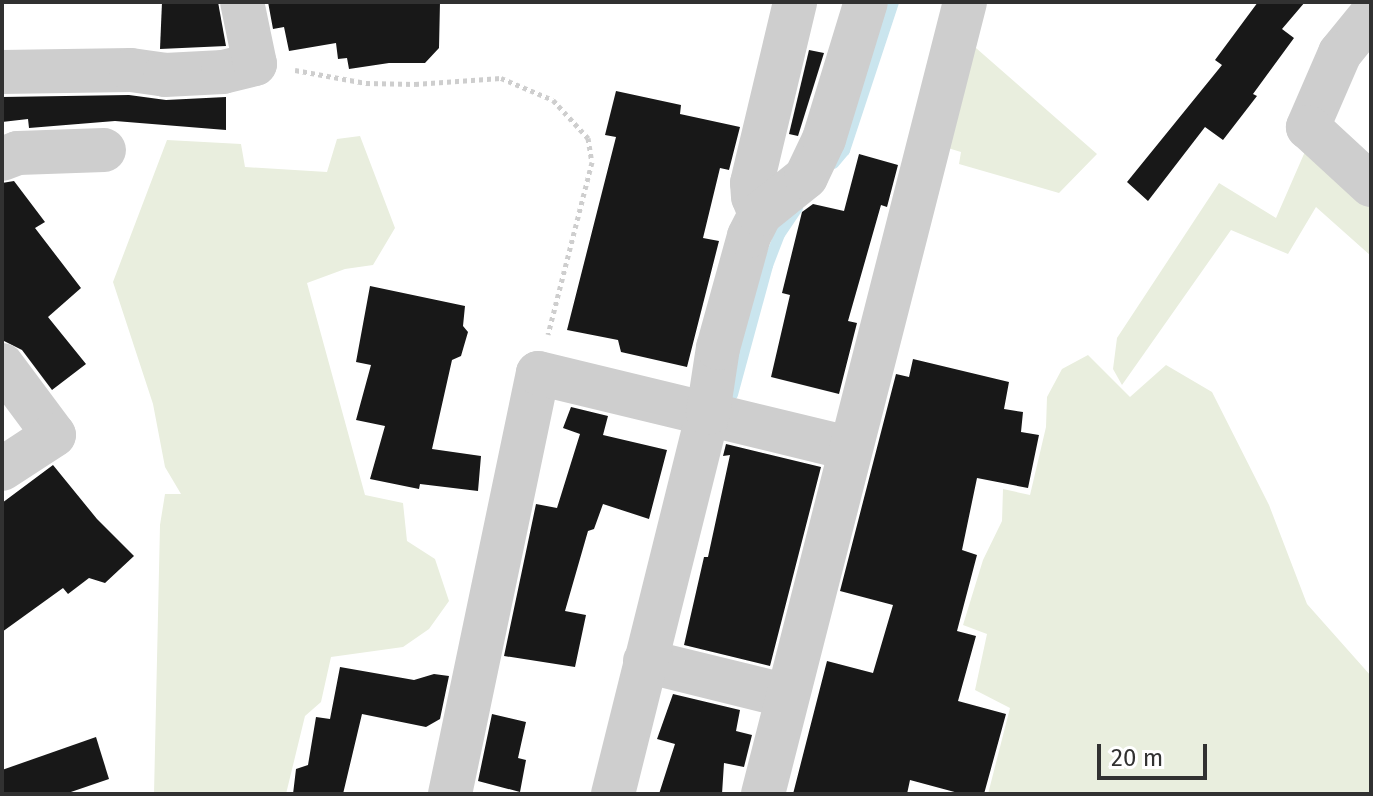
<!DOCTYPE html>
<html>
<head>
<meta charset="utf-8">
<style>
	body { margin:0 }
	#map { position:relative; width:1373px; height:796px; overflow:hidden; background:#fff; font-family:"Fira Sans",sans-serif }
	div>[style] { position:absolute }
	[style*='--x'] { left:calc(var(--x)*1px); top:calc(var(--y)*1px); width:calc(var(--w)*1px); rotate:calc(var(--a)*1deg) }
	.green>* { inset:0; background:#e9eede }
	.stream>* { height:11px; margin:-5.5px; padding:0 5.5px; transform-origin:5.5px; border-radius:5.5px; background:#cae5ee }
	.building>* { inset:0; background:#181818 }
	.path>* { height:5px; margin-top:-2.5px; transform-origin:0; background:repeating-linear-gradient(90deg,#cecece 0 4px,transparent 0 8px) }
	.minor>* { height:44px; margin:-22px; padding:0 22px; transform-origin:22px; border-radius:22px; background:#cecece }
	span { translate:-50% -50%; white-space:nowrap; text-align:center; line-height:1.15; -webkit-text-stroke:8px #fff; paint-order:stroke }
	.frame { position:absolute; inset:0; border:4px solid #313131; pointer-events:none }
	.scale { position:absolute; left:1097px; top:744px; width:110px; height:36px; box-sizing:border-box; border:4px solid #313131; border-top:0; padding-left:10px; font-size:24px; line-height:28px; white-space:nowrap; color:#313131; -webkit-text-stroke:6px #fff; paint-order:stroke }
</style>
</head>
<body>
<div id="map">
	<div class="green">
		<i style="clip-path:polygon(968px 41px,1097px 154px,1059px 193px,959px 164px,961px 152px,938px 145px)"></i>
		<i style="clip-path:polygon(360px 136px,395px 228px,373px 265px,345px 269px,307px 283px,365px 495px,403px 503px,407px 541px,435px 559px,449px 601px,429px 629px,403px 647px,331px 657px,321px 702px,305px 716px,286px 794px,154px 794px,160px 525px,165px 494px,181px 494px,165px 467px,153px 404px,113px 282px,167px 140px,241px 144px,245px 167px,327px 172px,337px 139px)"></i>
		<i style="clip-path:polygon(1307px 147px,1371px 206px,1371px 256px,1316px 207px,1288px 254px,1231px 230px,1122px 385px,1113px 369px,1117px 338px,1219px 183px,1276px 218px)"></i>
		<i style="clip-path:polygon(1088px 355px,1130px 397px,1166px 365px,1212px 392px,1269px 505px,1307px 604px,1371px 676px,1371px 794px,988px 794px,1010px 708px,975px 690px,987px 634px,963px 625px,983px 560px,1002px 521px,1003px 489px,1030px 495px,1046px 427px,1047px 397px,1062px 369px)"></i>
	</div>
	<div class="stream">
		<i style="--x:833;--y:163;--w:17;--a:-50"></i>
		<i style="--x:844;--y:150;--w:156;--a:-71.7"></i>
		<i style="--x:732;--y:394;--w:134;--a:-74.8"></i>
		<i style="--x:767;--y:265;--w:33;--a:-69"></i>
		<i style="--x:779;--y:234;--w:32;--a:-56"></i>
	</div>
	<div class="building">
		<i style="clip-path:polygon(162px 2px,218px 2px,226px 46px,160px 49px)"></i>
		<i style="clip-path:polygon(268px 2px,440px 2px,439px 48px,425px 63px,389px 63px,349px 69px,347px 58px,338px 59px,336px 43px,289px 51px,284px 27px,273px 29px)"></i>
		<i style="clip-path:polygon(1258px 2px,1305px 2px,1282px 29px,1294px 38px,1253px 94px,1257px 96px,1223px 140px,1205px 127px,1148px 201px,1127px 182px,1222px 65px,1215px 60px)"></i>
		<i style="clip-path:polygon(809px 50px,824px 53px,798px 136px,789px 134px)"></i>
		<i style="clip-path:polygon(616px 91px,681px 105px,680px 114px,740px 127px,729px 170px,720px 168px,703px 238px,719px 241px,687px 367px,621px 352px,618px 340px,567px 330px,616px 137px,605px 135px)"></i>
		<i style="clip-path:polygon(129px 95px,166px 100px,226px 97px,226px 130px,115px 121px,29px 128px,28px 119px,2px 122px,2px 97px)"></i>
		<i style="clip-path:polygon(859px 154px,898px 165px,887px 207px,881px 205px,848px 321px,857px 323px,839px 394px,771px 377px,790px 295px,782px 293px,802px 212px,813px 204px,844px 211px)"></i>
		<i style="clip-path:polygon(14px 181px,45px 222px,35px 228px,81px 288px,48px 317px,86px 364px,52px 390px,22px 350px,2px 340px,2px 183px)"></i>
		<i style="clip-path:polygon(370px 286px,465px 306px,463px 326px,468px 332px,461px 356px,452px 360px,432px 449px,481px 456px,478px 491px,420px 484px,419px 489px,370px 479px,385px 426px,356px 420px,371px 365px,356px 362px)"></i>
		<i style="clip-path:polygon(913px 359px,1009px 382px,1004px 409px,1023px 412px,1021px 432px,1039px 435px,1028px 488px,977px 478px,962px 550px,977px 555px,957px 631px,976px 636px,958px 701px,1006px 714px,984px 794px,962px 794px,910px 780px,907px 794px,793px 794px,827px 661px,873px 673px,893px 605px,840px 591px,896px 374px,909px 377px)"></i>
		<i style="clip-path:polygon(571px 407px,608px 416px,603px 435px,667px 450px,649px 519px,603px 504px,594px 529px,588px 531px,565px 611px,586px 615px,575px 667px,504px 656px,536px 504px,557px 508px,580px 434px,563px 428px)"></i>
		<i style="clip-path:polygon(726px 444px,821px 467px,770px 666px,684px 645px,704px 557px,708px 557px,730px 455px,723px 456px)"></i>
		<i style="clip-path:polygon(53px 465px,97px 519px,134px 556px,105px 583px,89px 578px,68px 594px,63px 588px,2px 632px,2px 503px)"></i>
		<i style="clip-path:polygon(340px 667px,414px 680px,434px 674px,449px 676px,440px 719px,426px 727px,362px 714px,343px 794px,293px 794px,296px 769px,308px 765px,316px 717px,330px 719px)"></i>
		<i style="clip-path:polygon(673px 694px,740px 710px,736px 731px,752px 735px,744px 767px,724px 763px,722px 794px,659px 794px,675px 744px,657px 739px)"></i>
		<i style="clip-path:polygon(492px 714px,526px 722px,518px 758px,526px 760px,520px 792px,478px 781px)"></i>
		<i style="clip-path:polygon(96px 737px,109px 779px,65px 794px,2px 794px,2px 770px)"></i>
	</div>
	<div class="path">
		<i style="--x:295;--y:70;--w:72;--a:10.4"></i>
		<i style="--x:366;--y:83;--w:49;--a:1.2"></i>
		<i style="--x:415;--y:84;--w:86;--a:-4"></i>
		<i style="--x:501;--y:78;--w:56;--a:22.9"></i>
		<i style="--x:553;--y:100;--w:52;--a:47.4"></i>
		<i style="--x:588;--y:138;--w:24;--a:81"></i>
		<i style="--x:592;--y:162;--w:178;--a:104.3"></i>
	</div>
	<div class="minor">
		<i style="--x:1371;--y:15;--w:49;--a:129.2"></i>
		<i style="--x:1340;--y:53;--w:81;--a:113.4"></i>
		<i style="--x:1308;--y:127;--w:86;--a:42.6"></i>
		<i style="--x:2;--y:72;--w:129;--a:-0.9"></i>
		<i style="--x:131;--y:70;--w:34;--a:8"></i>
		<i style="--x:165;--y:75;--w:58;--a:-3"></i>
		<i style="--x:223;--y:72;--w:33;--a:-14"></i>
		<i style="--x:255;--y:64;--w:63;--a:-101.8"></i>
		<i style="--x:2;--y:159;--w:17;--a:-21"></i>
		<i style="--x:18;--y:153;--w:86;--a:-2"></i>
		<i style="--x:760;--y:214;--w:18;--a:-112"></i>
		<i style="--x:753;--y:197;--w:14;--a:-94"></i>
		<i style="--x:752;--y:183;--w:186;--a:-76.6"></i>
		<i style="--x:2;--y:365;--w:87;--a:53.4"></i>
		<i style="--x:54;--y:435;--w:62;--a:146.8"></i>
		<i style="--x:645;--y:661;--w:146;--a:13.8"></i>
		<i style="--x:450;--y:794;--w:430;--a:-78.2"></i>
		<i style="--x:538;--y:373;--w:320;--a:13.6"></i>
		<i style="--x:613;--y:794;--w:393;--a:-76"></i>
		<i style="--x:708;--y:413;--w:66;--a:-81.3"></i>
		<i style="--x:718;--y:348;--w:116;--a:-74.5"></i>
		<i style="--x:749;--y:236;--w:25;--a:-63"></i>
		<i style="--x:760;--y:214;--w:59;--a:-38.8"></i>
		<i style="--x:806;--y:177;--w:42;--a:-64.7"></i>
		<i style="--x:824;--y:139;--w:143;--a:-73"></i>
		<i style="--x:763;--y:794;--w:817;--a:-75.69"></i>
	</div>
	<div class="frame"></div>
	<div class="scale">20 m</div>
</div>
</body>
</html>
